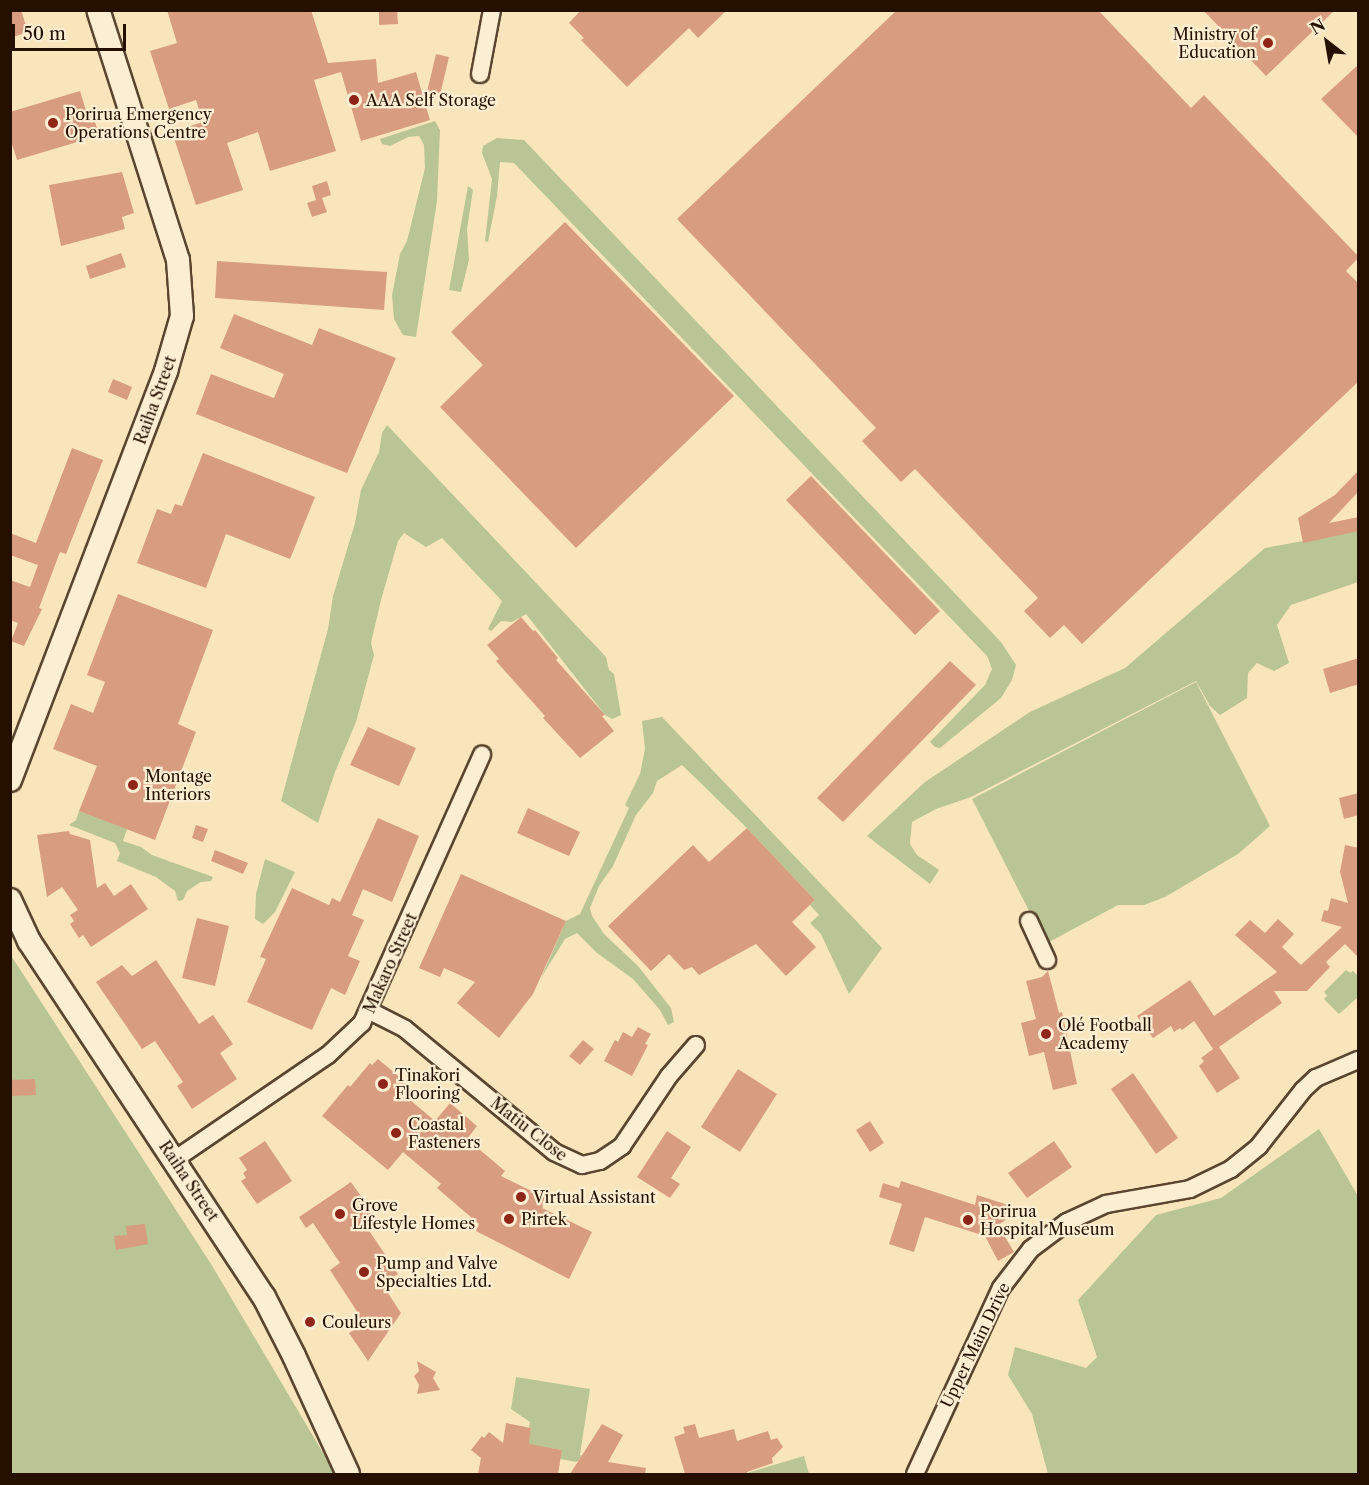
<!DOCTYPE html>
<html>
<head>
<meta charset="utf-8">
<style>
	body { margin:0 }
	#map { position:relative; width:1369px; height:1485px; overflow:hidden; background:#f9e5bc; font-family:"Libre Caslon Text",serif }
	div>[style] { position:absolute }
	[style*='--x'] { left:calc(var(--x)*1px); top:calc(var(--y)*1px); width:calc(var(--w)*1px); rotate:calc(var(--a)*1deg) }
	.green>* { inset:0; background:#b9c594 }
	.building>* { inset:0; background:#d89c81 }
	.roads { filter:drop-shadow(2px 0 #5a452f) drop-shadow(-2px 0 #5a452f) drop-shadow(0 2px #5a452f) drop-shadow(0 -2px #5a452f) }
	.minor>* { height:16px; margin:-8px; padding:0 8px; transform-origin:8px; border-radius:8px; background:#fbeed3 }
	.secondary>* { height:22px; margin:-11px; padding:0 11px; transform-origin:11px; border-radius:11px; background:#fbeed3 }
	.dots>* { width:16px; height:16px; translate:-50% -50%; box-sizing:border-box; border:3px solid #fbeed3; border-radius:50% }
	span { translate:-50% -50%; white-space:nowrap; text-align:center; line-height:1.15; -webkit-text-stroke:4.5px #fbeed3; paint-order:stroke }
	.poi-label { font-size:16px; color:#251000 }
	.right { translate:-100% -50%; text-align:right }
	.left { translate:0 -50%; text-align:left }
	.street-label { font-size:16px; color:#251000 }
	.frame { position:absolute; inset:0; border:12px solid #251000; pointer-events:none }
	.north { position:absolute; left:1297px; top:12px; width:60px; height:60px; -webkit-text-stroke:4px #fbeed3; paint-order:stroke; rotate:329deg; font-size:16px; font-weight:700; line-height:24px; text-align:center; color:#251000 }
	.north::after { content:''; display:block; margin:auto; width:21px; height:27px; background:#251000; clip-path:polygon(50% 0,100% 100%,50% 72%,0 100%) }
	.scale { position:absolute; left:12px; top:24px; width:114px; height:27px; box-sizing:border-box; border:3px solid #251000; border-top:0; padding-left:8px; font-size:18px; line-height:21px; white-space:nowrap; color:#251000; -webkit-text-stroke:4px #fbeed3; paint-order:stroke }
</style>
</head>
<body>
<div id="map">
	<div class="green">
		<i style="clip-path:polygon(435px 121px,440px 130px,437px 201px,416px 337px,403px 335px,394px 319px,392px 295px,400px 254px,407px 241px,425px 168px,424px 145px,419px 136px,408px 137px,390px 146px,382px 144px,380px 139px)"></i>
		<i style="clip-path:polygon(497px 138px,524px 140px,1001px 642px,1016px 665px,1012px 680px,1001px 698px,940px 748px,935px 747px,930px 742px,985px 685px,992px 669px,987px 656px,514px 163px,500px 162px,497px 196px,488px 242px,485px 241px,492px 179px,482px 153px,483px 146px)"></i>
		<i style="clip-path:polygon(468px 186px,473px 190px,467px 229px,469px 260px,461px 292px,449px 290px)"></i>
		<i style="clip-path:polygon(387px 425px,606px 657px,609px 670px,614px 674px,621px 715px,612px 719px,605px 715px,526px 614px,512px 622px,501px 621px,491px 631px,488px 629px,502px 601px,442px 538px,426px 547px,404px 533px,398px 541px,381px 600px,371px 643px,374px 655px,356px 722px,335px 772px,318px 823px,281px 801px,328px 629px,333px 596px,355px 523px,361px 490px,379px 452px,382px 433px)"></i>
		<i style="clip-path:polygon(1358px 531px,1358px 582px,1291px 605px,1277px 625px,1289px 663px,1274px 671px,1257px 663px,1248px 673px,1247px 698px,1236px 705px,1220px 715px,1210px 706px,1196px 681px,971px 797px,936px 809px,912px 822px,910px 844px,917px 855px,939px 870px,930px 884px,867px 836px,925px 782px,1030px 712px,1125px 668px,1265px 548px)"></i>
		<i style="clip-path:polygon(1196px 682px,1270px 826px,1238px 854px,1165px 897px,1144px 905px,1118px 905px,1051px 941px,1043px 938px,972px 799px)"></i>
		<i style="clip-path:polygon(662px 717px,882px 948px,849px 994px,821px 934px,810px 923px,819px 915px,810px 905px,815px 900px,747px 828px,682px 765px,657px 781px,653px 793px,636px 815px,613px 866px,599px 886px,590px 908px,592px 916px,604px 934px,638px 966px,671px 1008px,674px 1022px,668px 1025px,660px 1010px,633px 979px,597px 953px,577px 933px,565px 939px,541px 978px,566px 921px,580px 914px,629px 808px,625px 805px,640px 774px,645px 749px,642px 721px)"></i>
		<i style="clip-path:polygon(79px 811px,127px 829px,123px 841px,141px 847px,152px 855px,213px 877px,211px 881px,201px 882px,187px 891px,183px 900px,178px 901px,175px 891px,156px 877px,117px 861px,120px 853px,115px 843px,69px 825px,76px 820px)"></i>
		<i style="clip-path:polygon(265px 859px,295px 872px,275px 912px,263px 924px,255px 919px,256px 894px)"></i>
		<i style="clip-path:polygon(10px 954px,211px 1264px,326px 1458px,330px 1458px,328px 1462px,331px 1459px,337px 1474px,11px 1474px)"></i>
		<i style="clip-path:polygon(1346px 970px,1350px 973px,1353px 971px,1358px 976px,1358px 997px,1339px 1014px,1324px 999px,1327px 996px,1324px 992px)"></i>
		<i style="clip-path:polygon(1319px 1129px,1358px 1196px,1358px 1474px,1048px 1474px,1032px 1414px,1008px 1375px,1015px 1347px,1086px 1368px,1097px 1357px,1078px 1300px,1156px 1215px,1221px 1198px)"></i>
		<i style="clip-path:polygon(516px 1377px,590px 1389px,580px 1455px,582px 1456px,577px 1462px,560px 1459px,562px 1450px,543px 1447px,527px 1453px,531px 1428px,529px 1427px,530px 1422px,511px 1409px)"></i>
		<i style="clip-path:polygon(804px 1456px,809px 1474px,747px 1474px,747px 1473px)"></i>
	</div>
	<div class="building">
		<i style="clip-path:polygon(10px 10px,21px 10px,28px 32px,10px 38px)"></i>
		<i style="clip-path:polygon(167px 10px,311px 10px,328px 63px,376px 59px,378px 83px,416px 72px,430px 120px,361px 141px,341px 72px,314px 80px,336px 151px,270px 171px,258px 132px,227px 143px,243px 190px,196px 205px,172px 132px,203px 122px,196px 100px,169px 109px,150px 51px,177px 43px)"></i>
		<i style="clip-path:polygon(379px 10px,397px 10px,398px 24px,379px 25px)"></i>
		<i style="clip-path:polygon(581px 10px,727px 10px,698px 38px,689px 28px,627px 87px,581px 40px,584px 38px,569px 23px)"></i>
		<i style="clip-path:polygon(897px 10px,1098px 10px,1191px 108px,1204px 95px,1359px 257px,1346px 271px,1359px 284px,1359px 381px,1082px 644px,1064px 625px,1050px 638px,1024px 611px,1038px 598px,915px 469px,901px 482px,862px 441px,876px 428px,677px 219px)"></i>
		<i style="clip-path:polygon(1203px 10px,1335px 10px,1266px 76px)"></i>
		<i style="clip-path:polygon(436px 54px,449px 57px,440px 95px,427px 92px)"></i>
		<i style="clip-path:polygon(1359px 64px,1359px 138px,1321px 99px)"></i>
		<i style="clip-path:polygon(80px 91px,88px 117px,93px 116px,97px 128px,91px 130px,94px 137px,17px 160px,10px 138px,10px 112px)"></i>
		<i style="clip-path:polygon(122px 172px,134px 213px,122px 217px,125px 229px,61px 246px,49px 185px)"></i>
		<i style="clip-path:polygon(327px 181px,331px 195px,322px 198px,327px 212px,312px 217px,307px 203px,319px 199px,316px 200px,312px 186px)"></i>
		<i style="clip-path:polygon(565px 222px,734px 396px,576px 548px,440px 407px,483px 365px,451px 332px)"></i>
		<i style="clip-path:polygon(121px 253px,126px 267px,90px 279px,86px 266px)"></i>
		<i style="clip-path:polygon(217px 261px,387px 272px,384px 310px,215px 298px)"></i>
		<i style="clip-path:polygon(234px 314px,312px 345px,319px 328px,396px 358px,347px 473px,196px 414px,211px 374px,274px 398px,284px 374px,220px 348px)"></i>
		<i style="clip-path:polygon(113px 379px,132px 387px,127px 400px,108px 392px)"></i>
		<i style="clip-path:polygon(72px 448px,103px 460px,66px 554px,60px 552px,39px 608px,42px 609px,24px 646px,11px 641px,18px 623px,10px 620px,10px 580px,30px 587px,38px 565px,10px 555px,10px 533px,36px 543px)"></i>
		<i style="clip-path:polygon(203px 453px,315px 497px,290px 559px,226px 534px,206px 588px,137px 563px,157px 509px,171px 514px,175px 504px,182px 506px)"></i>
		<i style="clip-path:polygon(1359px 470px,1359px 491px,1329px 523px,1359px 517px,1359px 531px,1303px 543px,1298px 518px,1335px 495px)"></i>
		<i style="clip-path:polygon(811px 476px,940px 611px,915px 635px,786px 500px)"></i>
		<i style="clip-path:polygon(118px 594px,213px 630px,178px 724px,196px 732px,155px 840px,79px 811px,97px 766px,53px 749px,71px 704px,93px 713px,105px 682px,87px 675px)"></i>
		<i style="clip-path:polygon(521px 617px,533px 631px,535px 630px,558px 658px,556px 660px,605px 715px,602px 716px,614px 731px,580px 758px,543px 718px,545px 716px,496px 661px,499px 659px,487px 645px)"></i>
		<i style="clip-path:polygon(1359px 658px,1359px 684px,1330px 693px,1323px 669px)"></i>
		<i style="clip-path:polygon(950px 661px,976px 685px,843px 822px,817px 798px)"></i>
		<i style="clip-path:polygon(368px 727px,416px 748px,399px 786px,350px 765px)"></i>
		<i style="clip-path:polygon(1359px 793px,1359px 815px,1344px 819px,1339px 798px)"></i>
		<i style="clip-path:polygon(528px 808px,580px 832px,569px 856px,517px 833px)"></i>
		<i style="clip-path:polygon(378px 818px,419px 836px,392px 902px,363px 889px,352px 915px,364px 920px,348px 956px,360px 961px,345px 995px,331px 988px,312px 1030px,247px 1002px,266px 959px,260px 957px,292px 888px,329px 905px,332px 898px,340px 902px)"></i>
		<i style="clip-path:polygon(196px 825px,208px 829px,203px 842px,192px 838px)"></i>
		<i style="clip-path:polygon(747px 828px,815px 900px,792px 922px,816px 947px,786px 976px,756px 944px,699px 975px,692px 967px,684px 970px,669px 954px,651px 971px,608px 926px,693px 845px,709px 862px)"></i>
		<i style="clip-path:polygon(69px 831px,70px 834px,90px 840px,97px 888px,105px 883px,114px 896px,131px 884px,148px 909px,91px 947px,83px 935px,79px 938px,70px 924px,74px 921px,70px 915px,78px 910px,62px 887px,47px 897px,37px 835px)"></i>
		<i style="clip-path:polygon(1345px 845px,1359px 848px,1359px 958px,1345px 944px,1326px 962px,1330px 967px,1307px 991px,1274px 991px,1282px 1003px,1219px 1047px,1240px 1078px,1217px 1093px,1199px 1066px,1204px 1061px,1201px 1058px,1213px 1049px,1194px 1021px,1182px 1030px,1180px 1028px,1174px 1032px,1171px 1026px,1153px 1038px,1137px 1016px,1190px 980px,1214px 1016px,1277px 972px,1235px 935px,1250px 920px,1265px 933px,1278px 919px,1294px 934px,1282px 947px,1301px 965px,1342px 927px,1321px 921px,1324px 910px,1328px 911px,1331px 898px,1348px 903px,1340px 872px)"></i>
		<i style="clip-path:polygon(215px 850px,248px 863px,243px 874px,211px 861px)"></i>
		<i style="clip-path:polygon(461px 874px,566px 921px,533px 994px,499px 1038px,457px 1003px,475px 982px,444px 968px,440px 977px,419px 968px)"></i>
		<i style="clip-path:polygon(197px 918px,229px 926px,215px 986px,182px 978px)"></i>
		<i style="clip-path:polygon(156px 960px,199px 1024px,213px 1015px,233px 1044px,220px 1053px,237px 1079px,192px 1109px,177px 1086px,183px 1082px,155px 1041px,142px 1049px,96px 982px,122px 965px,132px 976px)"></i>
		<i style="clip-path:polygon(1048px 971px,1059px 1013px,1062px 1012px,1077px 1084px,1053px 1090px,1044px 1052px,1029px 1056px,1021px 1023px,1036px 1019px,1026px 981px,1042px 977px)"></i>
		<i style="clip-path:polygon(638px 1027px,651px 1034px,645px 1044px,648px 1045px,632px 1076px,604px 1061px,615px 1040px,618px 1042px,623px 1032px,632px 1037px)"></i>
		<i style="clip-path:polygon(583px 1040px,594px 1049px,580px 1065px,569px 1056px)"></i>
		<i style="clip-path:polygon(378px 1059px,410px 1086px,403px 1094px,435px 1121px,450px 1103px,477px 1126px,467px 1139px,505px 1171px,501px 1176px,546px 1198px,542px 1208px,592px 1232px,569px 1279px,476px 1231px,479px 1224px,437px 1188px,441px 1184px,403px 1152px,388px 1170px,322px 1116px,348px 1085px,350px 1087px,370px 1063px,372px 1065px)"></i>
		<i style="clip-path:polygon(738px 1069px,777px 1094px,740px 1152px,701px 1127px)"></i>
		<i style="clip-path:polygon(1133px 1073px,1178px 1138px,1156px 1154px,1111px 1089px)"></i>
		<i style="clip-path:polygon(35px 1079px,36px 1095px,10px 1096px,10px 1080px)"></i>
		<i style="clip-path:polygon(870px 1121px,884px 1143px,870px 1152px,856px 1130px)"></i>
		<i style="clip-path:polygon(667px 1131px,691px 1147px,671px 1178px,680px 1184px,670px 1198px,637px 1177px)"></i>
		<i style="clip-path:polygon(265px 1141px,292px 1181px,257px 1204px,241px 1181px,246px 1178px,243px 1173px,247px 1170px,239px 1158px)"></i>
		<i style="clip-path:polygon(1054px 1141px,1072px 1167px,1027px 1198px,1008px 1173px)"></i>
		<i style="clip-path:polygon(901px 1181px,975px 1205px,977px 1195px,1011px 1206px,1007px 1219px,998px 1225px,1014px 1252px,998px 1261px,985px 1236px,925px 1217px,914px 1252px,889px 1244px,902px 1204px,879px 1197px,883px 1183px,899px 1188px)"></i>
		<i style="clip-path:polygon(351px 1182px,375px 1216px,364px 1223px,398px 1274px,382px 1284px,401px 1313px,368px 1361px,349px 1333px,360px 1326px,354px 1316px,358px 1313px,330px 1270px,340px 1263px,313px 1223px,306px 1228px,299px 1217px)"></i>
		<i style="clip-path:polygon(145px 1224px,148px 1244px,116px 1250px,114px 1236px,127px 1235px,126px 1226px)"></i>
		<i style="clip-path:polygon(417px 1361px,436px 1372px,433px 1378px,440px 1390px,417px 1394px,419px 1385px,414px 1376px,419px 1371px)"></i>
		<i style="clip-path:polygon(506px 1423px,531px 1428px,529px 1444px,562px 1450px,558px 1474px,478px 1474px,481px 1458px,471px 1450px,482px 1436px,484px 1438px,489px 1432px,503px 1443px)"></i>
		<i style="clip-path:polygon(602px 1424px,623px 1435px,608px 1462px,646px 1468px,645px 1474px,570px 1474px)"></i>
		<i style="clip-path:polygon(695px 1424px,699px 1438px,734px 1429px,737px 1441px,768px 1431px,771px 1440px,777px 1438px,783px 1447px,772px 1458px,773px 1463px,747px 1472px,747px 1474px,685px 1474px,674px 1437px,685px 1433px,683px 1427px)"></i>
	</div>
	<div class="roads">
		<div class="minor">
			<i style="--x:480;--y:74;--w:65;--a:-79.4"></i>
			<i style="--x:1029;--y:921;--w:43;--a:65.2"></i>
			<i style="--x:370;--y:1011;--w:39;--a:27"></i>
			<i style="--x:405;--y:1029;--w:193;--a:39.5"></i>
			<i style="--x:554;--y:1152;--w:31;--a:25"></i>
			<i style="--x:582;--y:1165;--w:18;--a:-13"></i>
			<i style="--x:600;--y:1161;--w:27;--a:-34"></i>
			<i style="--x:622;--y:1146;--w:84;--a:-56.1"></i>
			<i style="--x:669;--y:1076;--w:41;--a:-48.9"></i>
			<i style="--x:174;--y:1160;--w:186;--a:-34.3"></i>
			<i style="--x:328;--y:1055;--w:47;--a:-43.3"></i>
			<i style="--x:362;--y:1023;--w:294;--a:-65.9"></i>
			<i style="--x:915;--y:1474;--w:205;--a:-65.2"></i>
			<i style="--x:1001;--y:1288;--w:49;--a:-52.4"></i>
			<i style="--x:1031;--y:1249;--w:45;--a:-36.9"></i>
			<i style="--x:1067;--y:1222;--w:43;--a:-24.8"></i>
			<i style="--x:1106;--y:1204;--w:85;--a:-10.1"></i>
			<i style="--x:1190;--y:1189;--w:46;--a:-26"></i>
			<i style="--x:1231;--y:1169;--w:36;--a:-39"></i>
			<i style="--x:1259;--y:1146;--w:71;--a:-51.8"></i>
			<i style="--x:1303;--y:1090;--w:18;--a:-43"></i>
			<i style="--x:1316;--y:1078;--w:46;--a:-23.2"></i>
		</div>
		<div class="secondary">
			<i style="--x:10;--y:780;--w:438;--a:-69.1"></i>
			<i style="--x:166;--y:371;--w:57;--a:-73.8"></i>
			<i style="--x:182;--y:316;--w:56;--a:-94.1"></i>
			<i style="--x:178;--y:260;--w:262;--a:-107.7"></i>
			<i style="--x:10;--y:900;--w:45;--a:65.1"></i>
			<i style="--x:29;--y:941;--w:427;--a:56.6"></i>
			<i style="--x:264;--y:1297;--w:66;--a:63"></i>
			<i style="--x:294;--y:1356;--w:130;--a:65.4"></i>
		</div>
	</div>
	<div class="dots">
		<i style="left:1268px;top:43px;background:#8f2418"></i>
		<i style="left:354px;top:100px;background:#8f2418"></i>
		<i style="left:53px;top:123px;background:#8f2418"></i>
		<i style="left:133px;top:785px;background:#8f2418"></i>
		<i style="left:1046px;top:1034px;background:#8f2418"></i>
		<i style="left:383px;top:1084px;background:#8f2418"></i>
		<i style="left:396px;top:1133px;background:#8f2418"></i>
		<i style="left:521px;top:1197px;background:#8f2418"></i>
		<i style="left:340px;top:1214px;background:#8f2418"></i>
		<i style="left:509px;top:1219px;background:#8f2418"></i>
		<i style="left:968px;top:1220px;background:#8f2418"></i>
		<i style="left:364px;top:1272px;background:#8f2418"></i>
		<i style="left:310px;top:1322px;background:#8f2418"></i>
	</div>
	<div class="poi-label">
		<span class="right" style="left:1256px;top:43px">Ministry of<br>Education</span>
		<span class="left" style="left:366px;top:100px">AAA Self Storage</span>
		<span class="left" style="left:65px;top:123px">Porirua Emergency<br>Operations Centre</span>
		<span class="left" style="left:145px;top:785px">Montage<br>Interiors</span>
		<span class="left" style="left:1058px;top:1034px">Olé Football<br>Academy</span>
		<span class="left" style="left:395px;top:1084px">Tinakori<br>Flooring</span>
		<span class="left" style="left:408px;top:1133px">Coastal<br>Fasteners</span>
		<span class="left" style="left:533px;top:1197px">Virtual Assistant</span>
		<span class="left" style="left:352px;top:1214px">Grove<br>Lifestyle Homes</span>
		<span class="left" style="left:980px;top:1220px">Porirua<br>Hospital Museum</span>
		<span class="left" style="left:521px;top:1219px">Pirtek</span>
		<span class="left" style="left:376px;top:1272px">Pump and Valve<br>Specialties Ltd.</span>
		<span class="left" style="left:322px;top:1322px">Couleurs</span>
	</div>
	<div class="street-label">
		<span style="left:155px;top:400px;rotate:-70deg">Raiha Street</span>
		<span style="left:390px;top:963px;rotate:-66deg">Makaro Street</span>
		<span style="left:529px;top:1129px;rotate:38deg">Matiu Close</span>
		<span style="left:189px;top:1181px;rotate:56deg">Raiha Street</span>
		<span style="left:975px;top:1345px;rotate:-64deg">Upper Main Drive</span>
	</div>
	<div class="frame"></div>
	<div class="north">N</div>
	<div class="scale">50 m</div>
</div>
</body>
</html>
